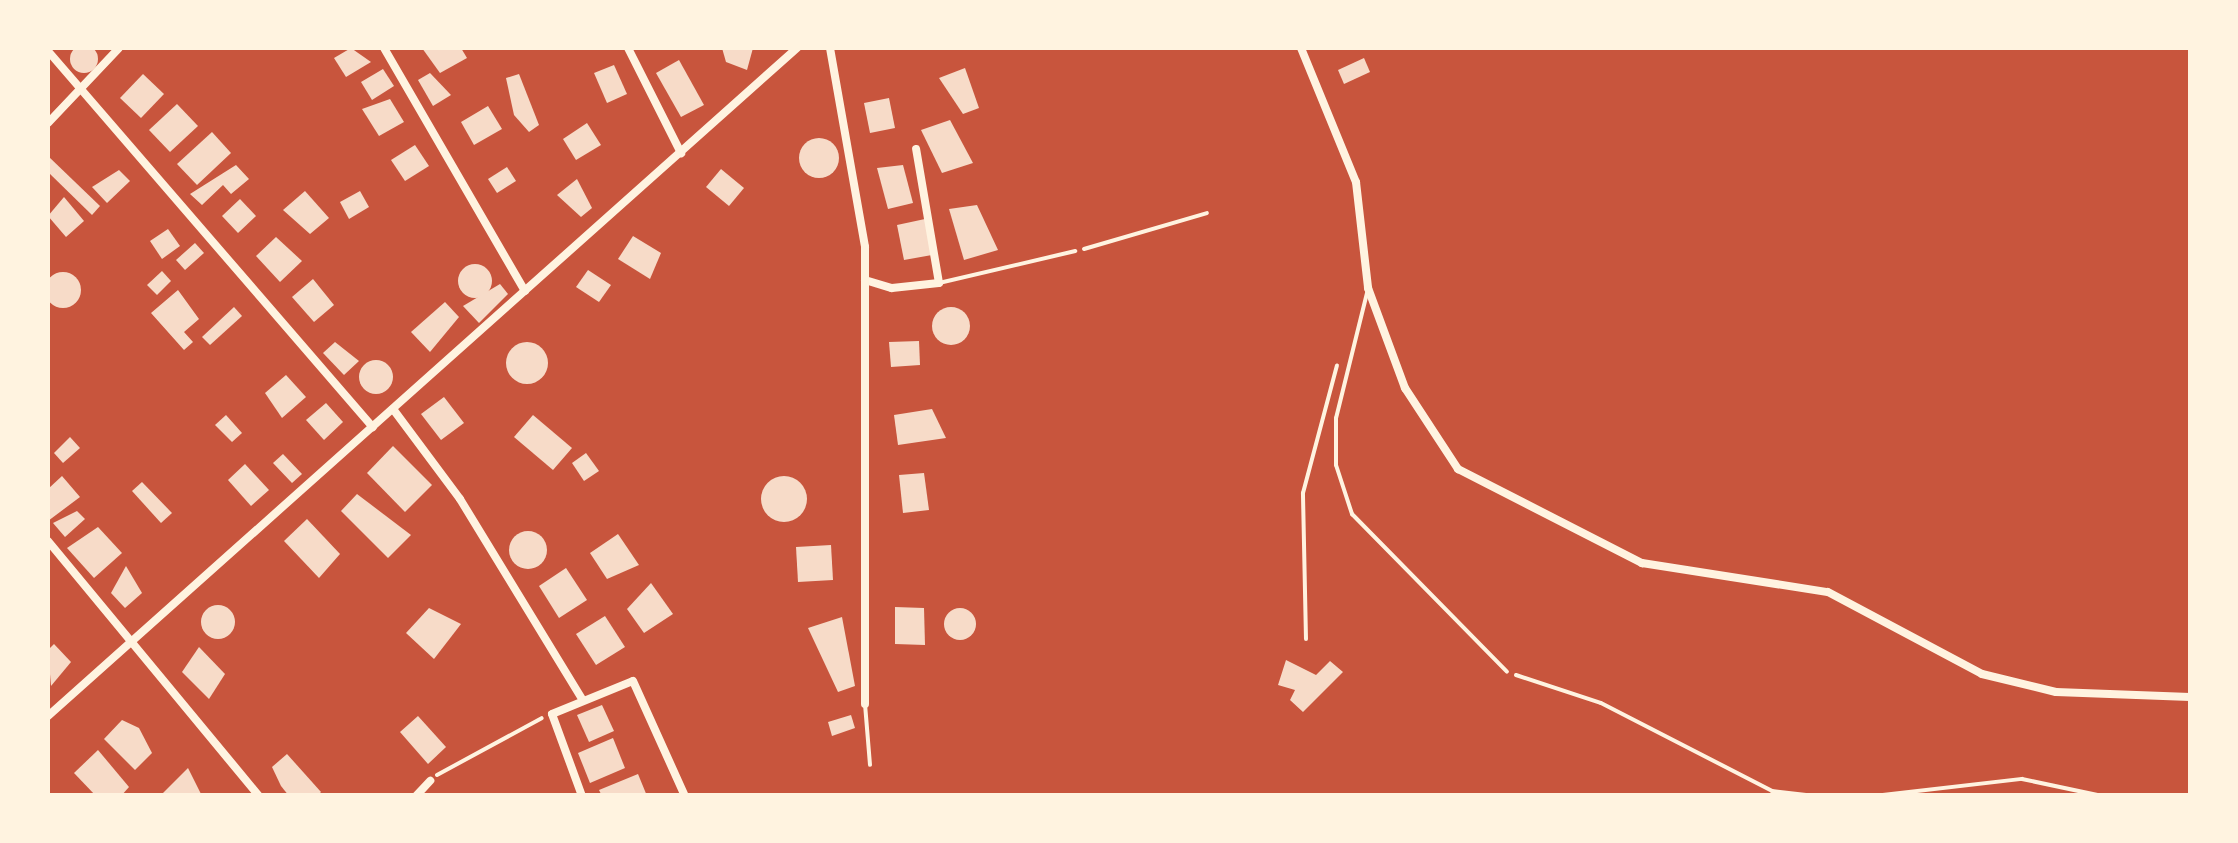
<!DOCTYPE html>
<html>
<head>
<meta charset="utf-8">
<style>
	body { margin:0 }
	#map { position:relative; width:2238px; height:843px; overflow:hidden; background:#c8553d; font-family:"Fira Sans Condensed",sans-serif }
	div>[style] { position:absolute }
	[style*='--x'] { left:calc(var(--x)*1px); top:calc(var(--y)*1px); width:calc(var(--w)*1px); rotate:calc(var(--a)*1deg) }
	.building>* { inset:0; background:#f7dbc8 }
	.round { border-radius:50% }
	.path>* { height:4px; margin:-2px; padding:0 2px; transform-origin:2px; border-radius:2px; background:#fff3e0 }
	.service>* { height:4px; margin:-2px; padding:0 2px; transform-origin:2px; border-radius:2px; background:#fff3e0 }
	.minor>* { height:8px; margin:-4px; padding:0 4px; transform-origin:4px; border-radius:4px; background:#fff3e0 }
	span { translate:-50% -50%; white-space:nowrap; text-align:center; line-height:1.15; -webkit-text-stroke:8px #fff3e0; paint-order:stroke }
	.frame { position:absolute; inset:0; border:50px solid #fff3e0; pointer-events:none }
</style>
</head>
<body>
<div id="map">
	<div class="building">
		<i class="round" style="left:70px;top:45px;width:28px;height:28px"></i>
		<i style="clip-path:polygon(351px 48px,371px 62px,346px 77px,334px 58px)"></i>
		<i style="clip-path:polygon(422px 48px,461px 48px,467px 58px,440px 73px)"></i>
		<i style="clip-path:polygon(722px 48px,753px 48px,747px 70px,726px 62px)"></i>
		<i style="clip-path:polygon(1364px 58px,1370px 72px,1344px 84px,1338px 70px)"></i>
		<i style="clip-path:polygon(679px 60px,704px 105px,681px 117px,656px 73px)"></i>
		<i style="clip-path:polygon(614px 65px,627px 94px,607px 103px,594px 73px)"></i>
		<i style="clip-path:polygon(965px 68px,979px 108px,963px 114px,939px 78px)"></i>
		<i style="clip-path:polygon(383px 69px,394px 86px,372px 100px,361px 82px)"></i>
		<i style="clip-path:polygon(430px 73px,451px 95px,433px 106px,418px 80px)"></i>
		<i style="clip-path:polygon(143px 74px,164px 94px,141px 118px,120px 98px)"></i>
		<i style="clip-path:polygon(519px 74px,539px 125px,529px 132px,514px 115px,506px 78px)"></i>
		<i style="clip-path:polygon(889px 98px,895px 128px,870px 133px,864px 103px)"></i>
		<i style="clip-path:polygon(390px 99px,404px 122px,379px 136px,362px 109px)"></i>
		<i style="clip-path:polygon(177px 104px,198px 126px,170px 152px,149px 130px)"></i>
		<i style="clip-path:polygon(488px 106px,502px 129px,474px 145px,461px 122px)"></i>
		<i style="clip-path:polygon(950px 120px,973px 163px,942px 173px,921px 130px)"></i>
		<i style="clip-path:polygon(587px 123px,601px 145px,576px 160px,563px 139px)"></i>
		<i style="clip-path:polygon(212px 132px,231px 153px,197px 185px,177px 164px)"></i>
		<i class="round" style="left:799px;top:138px;width:40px;height:40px"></i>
		<i style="clip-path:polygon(415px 145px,429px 166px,405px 181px,391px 160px)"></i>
		<i style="clip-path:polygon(48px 156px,100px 206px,92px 215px,48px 172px)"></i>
		<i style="clip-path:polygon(236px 165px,249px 179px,231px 194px,223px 185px,202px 205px,190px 194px)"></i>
		<i style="clip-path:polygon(903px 165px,913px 203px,888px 209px,877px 168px)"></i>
		<i style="clip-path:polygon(507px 167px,516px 181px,497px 193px,488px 179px)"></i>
		<i style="clip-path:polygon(721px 169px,744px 188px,729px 206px,706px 187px)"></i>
		<i style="clip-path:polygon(119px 170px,130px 181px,107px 203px,92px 187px)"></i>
		<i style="clip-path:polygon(577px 179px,592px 208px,581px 217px,557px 195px)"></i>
		<i style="clip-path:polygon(305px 191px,329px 218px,310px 234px,283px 210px)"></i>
		<i style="clip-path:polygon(360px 191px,369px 207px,349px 219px,340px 202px)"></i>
		<i style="clip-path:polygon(64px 197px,84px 221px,66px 237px,48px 216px)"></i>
		<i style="clip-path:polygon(240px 199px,256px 216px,238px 233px,222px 216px)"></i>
		<i style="clip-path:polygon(977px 205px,998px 250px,964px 260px,949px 209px)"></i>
		<i style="clip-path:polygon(925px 219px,932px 255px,904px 260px,897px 225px)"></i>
		<i style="clip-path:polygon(168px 229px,180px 246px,162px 259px,150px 241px)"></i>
		<i style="clip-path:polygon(633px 236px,661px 253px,650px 279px,618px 259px)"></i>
		<i style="clip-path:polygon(276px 237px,302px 261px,280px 282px,256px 256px)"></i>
		<i style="clip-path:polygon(195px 243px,204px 253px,185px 270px,176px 260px)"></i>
		<i class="round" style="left:458px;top:264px;width:34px;height:34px"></i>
		<i style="clip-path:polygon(588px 270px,611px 285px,599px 302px,576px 287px)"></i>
		<i style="clip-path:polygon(162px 271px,171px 281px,157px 295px,147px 285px)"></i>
		<i class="round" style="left:45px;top:272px;width:36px;height:36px"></i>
		<i style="clip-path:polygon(313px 279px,334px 305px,314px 322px,292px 297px)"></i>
		<i style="clip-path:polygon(500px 284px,508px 294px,479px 323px,463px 306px)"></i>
		<i style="clip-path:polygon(178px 290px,199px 319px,184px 332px,193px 342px,184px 350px,151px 313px)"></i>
		<i style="clip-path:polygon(445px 302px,459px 317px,430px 352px,411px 332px)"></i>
		<i style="clip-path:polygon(234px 307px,242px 316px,210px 345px,202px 337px)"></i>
		<i class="round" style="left:932px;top:307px;width:38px;height:38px"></i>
		<i style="clip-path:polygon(919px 341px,920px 365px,891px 367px,889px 342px)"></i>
		<i style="clip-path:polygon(335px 342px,359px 361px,344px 375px,323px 353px)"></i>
		<i class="round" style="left:506px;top:342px;width:42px;height:42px"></i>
		<i class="round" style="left:359px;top:360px;width:34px;height:34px"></i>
		<i style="clip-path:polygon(286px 375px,306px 397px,282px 418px,265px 393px)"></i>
		<i style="clip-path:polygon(444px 397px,464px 423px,441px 440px,421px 414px)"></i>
		<i style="clip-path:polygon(326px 403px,343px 422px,324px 440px,306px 420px)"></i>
		<i style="clip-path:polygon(932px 409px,946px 438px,898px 445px,894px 415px)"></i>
		<i style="clip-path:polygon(226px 415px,242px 433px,232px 442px,215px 425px)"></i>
		<i style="clip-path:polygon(533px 415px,572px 448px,553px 470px,514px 437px)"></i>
		<i style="clip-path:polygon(70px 437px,80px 448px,63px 463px,54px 453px)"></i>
		<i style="clip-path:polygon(393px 446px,432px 485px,405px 512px,367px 473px)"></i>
		<i style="clip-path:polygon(586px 453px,599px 471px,584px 481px,572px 463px)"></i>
		<i style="clip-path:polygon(283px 454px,302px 474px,292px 483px,273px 463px)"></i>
		<i style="clip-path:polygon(245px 464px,269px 490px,251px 506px,228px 480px)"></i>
		<i style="clip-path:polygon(924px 473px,929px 510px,903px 513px,899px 475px)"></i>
		<i class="round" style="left:761px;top:476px;width:46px;height:46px"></i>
		<i style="clip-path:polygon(62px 476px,80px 497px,48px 521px,48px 489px)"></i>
		<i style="clip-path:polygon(142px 482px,172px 513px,161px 523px,132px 491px)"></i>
		<i style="clip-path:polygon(357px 494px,411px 535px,388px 558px,341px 511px)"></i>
		<i style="clip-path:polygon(77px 511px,85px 519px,65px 537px,53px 523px)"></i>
		<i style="clip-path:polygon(307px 519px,340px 554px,319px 578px,284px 541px)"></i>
		<i style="clip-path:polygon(98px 527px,122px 553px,94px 578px,67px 548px)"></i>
		<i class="round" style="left:509px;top:531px;width:38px;height:38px"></i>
		<i style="clip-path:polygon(618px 534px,639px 565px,607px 579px,590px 553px)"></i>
		<i style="clip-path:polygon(831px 545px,833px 580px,798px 582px,796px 547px)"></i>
		<i style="clip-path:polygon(126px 566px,142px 593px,125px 608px,111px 593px)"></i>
		<i style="clip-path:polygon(566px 568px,587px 600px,559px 618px,539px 586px)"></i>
		<i style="clip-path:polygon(651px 583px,673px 614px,644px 633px,627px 609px)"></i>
		<i class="round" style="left:201px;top:605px;width:34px;height:34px"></i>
		<i style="clip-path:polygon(895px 607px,924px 608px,925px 645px,895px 644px)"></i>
		<i class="round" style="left:944px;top:608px;width:32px;height:32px"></i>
		<i style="clip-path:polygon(429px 608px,461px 624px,434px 659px,406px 633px)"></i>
		<i style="clip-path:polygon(605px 616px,625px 647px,596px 665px,576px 634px)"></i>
		<i style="clip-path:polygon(842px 617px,855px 686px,838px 692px,808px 628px)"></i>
		<i style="clip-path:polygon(54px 644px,71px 662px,51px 686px,48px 650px)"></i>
		<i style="clip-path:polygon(199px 647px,225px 674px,209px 699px,182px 672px)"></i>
		<i style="clip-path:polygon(1286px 660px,1316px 675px,1330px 661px,1343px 672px,1303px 712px,1290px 700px,1295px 690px,1278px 685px)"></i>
		<i style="clip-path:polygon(602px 705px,614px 731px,589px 742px,577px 715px)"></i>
		<i style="clip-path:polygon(851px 715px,855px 728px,832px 736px,828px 722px)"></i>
		<i style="clip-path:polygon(418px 716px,446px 747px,428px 764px,400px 732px)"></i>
		<i style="clip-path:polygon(122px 720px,139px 728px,152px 753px,135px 770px,104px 739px)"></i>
		<i style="clip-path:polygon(613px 738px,625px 768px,590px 783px,578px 753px)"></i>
		<i style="clip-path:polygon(98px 750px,129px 787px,121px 796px,96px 796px,74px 773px)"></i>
		<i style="clip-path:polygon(287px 754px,321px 792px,317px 796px,289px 796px,281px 786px,272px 767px)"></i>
		<i style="clip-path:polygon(188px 768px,202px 796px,160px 796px)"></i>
		<i style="clip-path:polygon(638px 774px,647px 796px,602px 796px,599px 790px)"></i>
	</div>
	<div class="path">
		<i style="--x:1084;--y:249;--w:128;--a:-16.3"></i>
		<i style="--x:1306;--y:639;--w:146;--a:-91.2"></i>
		<i style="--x:1303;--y:493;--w:132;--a:-75.1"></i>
		<i style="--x:1516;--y:675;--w:89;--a:18.2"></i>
		<i style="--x:1601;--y:703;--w:192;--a:27.2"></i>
		<i style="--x:1772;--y:791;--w:43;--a:6.6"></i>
		<i style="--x:437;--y:775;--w:119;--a:-28.5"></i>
		<i style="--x:1874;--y:796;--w:149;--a:-6.6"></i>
		<i style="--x:2022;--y:779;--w:82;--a:12"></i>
	</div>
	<div class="service">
		<i style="--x:939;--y:283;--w:140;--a:-13.2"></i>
		<i style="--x:1367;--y:293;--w:129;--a:103.9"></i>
		<i style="--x:1336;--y:418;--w:47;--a:90"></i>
		<i style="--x:1336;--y:465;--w:52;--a:71.9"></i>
		<i style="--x:1352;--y:514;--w:221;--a:45.5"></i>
		<i style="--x:865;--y:704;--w:61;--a:85.3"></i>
	</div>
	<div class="minor">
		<i style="--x:384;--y:48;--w:281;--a:59.9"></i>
		<i style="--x:628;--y:48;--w:118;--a:63.2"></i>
		<i style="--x:830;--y:48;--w:202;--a:80"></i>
		<i style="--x:865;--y:247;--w:457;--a:90"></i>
		<i style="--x:1301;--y:48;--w:145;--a:67.7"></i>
		<i style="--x:1356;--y:182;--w:107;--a:83.5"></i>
		<i style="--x:1368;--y:288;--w:107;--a:69.7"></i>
		<i style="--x:1405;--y:388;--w:97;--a:56.8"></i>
		<i style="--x:1458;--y:469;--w:207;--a:27.1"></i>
		<i style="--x:1642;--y:563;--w:188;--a:8.9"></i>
		<i style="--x:1828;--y:592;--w:174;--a:28"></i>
		<i style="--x:1982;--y:674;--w:76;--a:13.7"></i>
		<i style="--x:2056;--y:692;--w:134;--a:2.1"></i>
		<i style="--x:48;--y:51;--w:497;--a:49.2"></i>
		<i style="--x:48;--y:123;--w:103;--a:-46.6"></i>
		<i style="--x:865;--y:280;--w:28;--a:17"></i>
		<i style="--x:892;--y:288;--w:47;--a:-6.1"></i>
		<i style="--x:939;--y:283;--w:136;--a:-99.7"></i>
		<i style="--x:393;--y:409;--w:112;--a:53.3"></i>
		<i style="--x:460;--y:499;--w:234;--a:58.6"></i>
		<i style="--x:48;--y:541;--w:331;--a:50.4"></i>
		<i style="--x:48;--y:716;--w:1004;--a:-41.73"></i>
		<i style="--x:416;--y:796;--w:21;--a:-47"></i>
		<i style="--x:582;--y:796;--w:87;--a:-110.1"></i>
		<i style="--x:552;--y:714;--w:87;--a:-22.2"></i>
		<i style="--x:633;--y:681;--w:126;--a:65.7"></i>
	</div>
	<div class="frame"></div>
</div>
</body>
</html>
